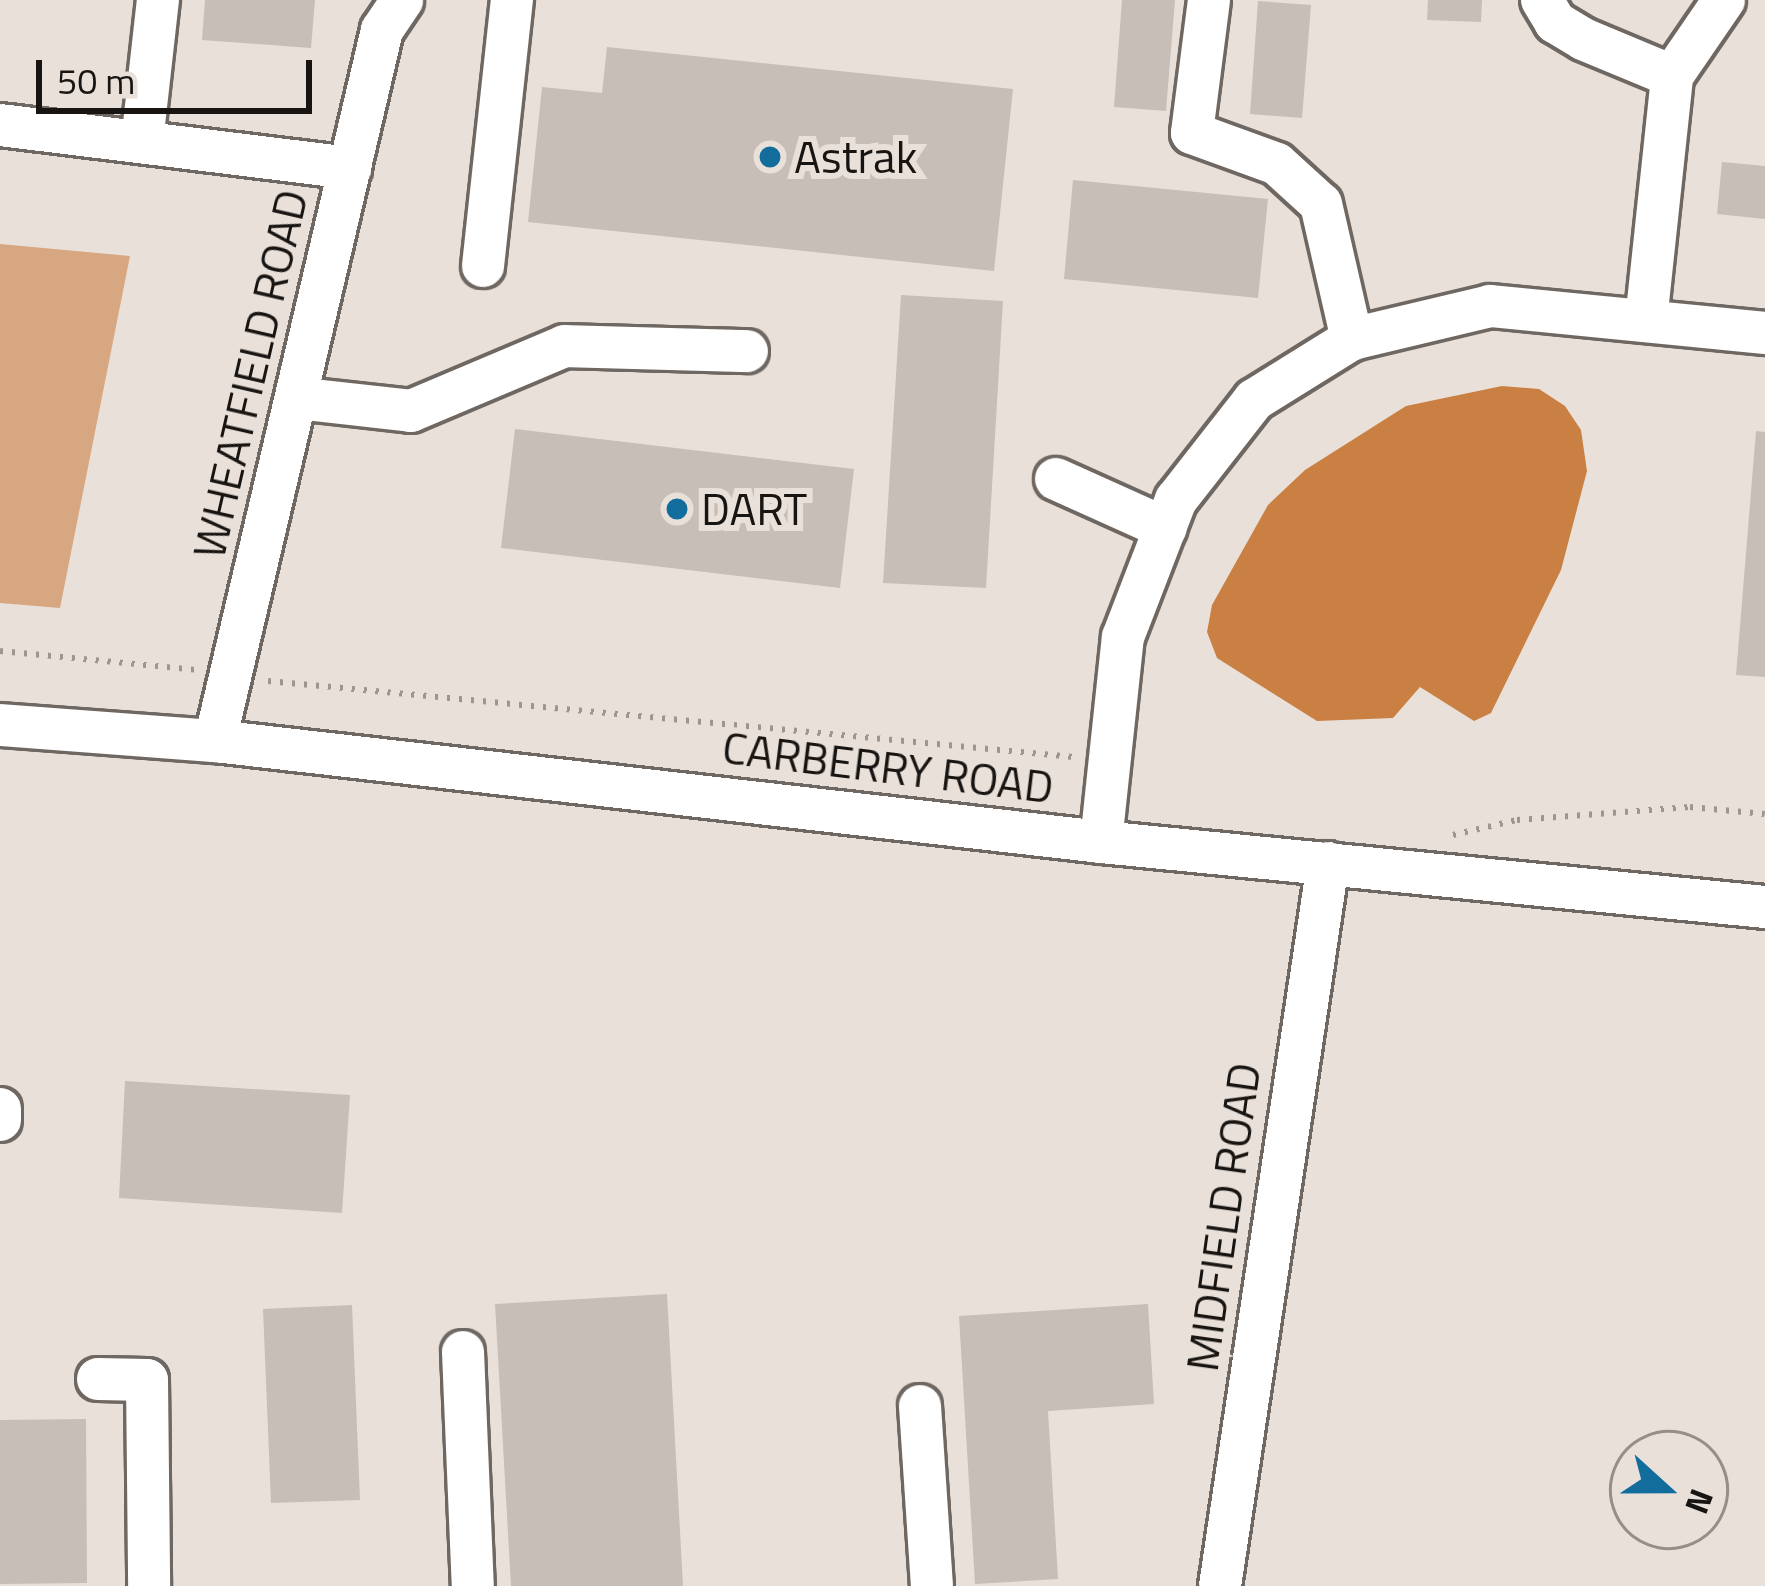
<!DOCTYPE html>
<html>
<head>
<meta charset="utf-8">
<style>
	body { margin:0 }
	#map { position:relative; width:1765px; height:1586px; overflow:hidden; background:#e9e0d9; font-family:"Titillium Web",sans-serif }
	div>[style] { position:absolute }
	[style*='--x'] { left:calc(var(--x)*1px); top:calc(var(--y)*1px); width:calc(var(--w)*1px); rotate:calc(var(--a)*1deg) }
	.green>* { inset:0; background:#d7a782 }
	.water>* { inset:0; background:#c98042 }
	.building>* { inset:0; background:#c6beb7 }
	.path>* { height:6px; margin-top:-3px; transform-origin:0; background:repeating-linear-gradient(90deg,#9c9590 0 3px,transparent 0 12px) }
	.roads { filter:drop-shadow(3px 0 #6f6761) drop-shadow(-3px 0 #6f6761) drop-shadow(0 3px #6f6761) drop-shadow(0 -3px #6f6761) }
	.minor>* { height:42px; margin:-21px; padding:0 21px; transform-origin:21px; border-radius:21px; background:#fff }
	.dots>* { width:33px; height:33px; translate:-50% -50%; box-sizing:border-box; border:6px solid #e9e0d9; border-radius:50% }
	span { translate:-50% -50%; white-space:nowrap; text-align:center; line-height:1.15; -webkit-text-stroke:12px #e9e0d9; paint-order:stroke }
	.poi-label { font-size:45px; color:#171412 }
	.left { translate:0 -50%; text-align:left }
	.street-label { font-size:45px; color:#171412 }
	.north { position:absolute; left:1609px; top:1430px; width:120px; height:120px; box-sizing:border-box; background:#e9e0d9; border:3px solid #958e89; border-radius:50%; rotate:111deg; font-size:33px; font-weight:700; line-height:48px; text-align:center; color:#171412 }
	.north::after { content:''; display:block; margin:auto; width:42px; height:54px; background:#126d9c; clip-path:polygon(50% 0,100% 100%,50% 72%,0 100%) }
	.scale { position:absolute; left:36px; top:60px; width:276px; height:54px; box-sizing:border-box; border:6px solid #171412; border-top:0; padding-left:15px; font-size:36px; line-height:42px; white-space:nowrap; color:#171412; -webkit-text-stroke:9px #e9e0d9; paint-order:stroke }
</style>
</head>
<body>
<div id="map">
	<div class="green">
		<i style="clip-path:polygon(0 244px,130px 256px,60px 608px,0 603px)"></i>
	</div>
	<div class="water">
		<i style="clip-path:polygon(1502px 386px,1539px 389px,1565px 406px,1581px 430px,1587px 471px,1561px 570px,1491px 713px,1474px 721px,1420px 687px,1393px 718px,1317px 721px,1217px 658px,1207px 632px,1212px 605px,1268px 505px,1305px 470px,1406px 406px)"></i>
	</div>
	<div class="building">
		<i style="clip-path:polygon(205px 0,315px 0,311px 48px,202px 40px)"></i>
		<i style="clip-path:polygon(1122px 0,1175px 0,1166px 111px,1114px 107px)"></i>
		<i style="clip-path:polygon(1428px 0,1482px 0,1481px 22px,1427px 20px)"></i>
		<i style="clip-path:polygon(1258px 1px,1311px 5px,1302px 118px,1250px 114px)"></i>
		<i style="clip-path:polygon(607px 47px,1013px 89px,994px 271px,528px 222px,542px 87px,602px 93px)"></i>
		<i style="clip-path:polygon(1722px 162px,1765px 166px,1765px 219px,1717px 214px)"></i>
		<i style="clip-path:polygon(1073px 180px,1268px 199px,1258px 298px,1064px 279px)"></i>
		<i style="clip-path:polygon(901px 295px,1003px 301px,986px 588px,883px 583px)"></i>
		<i style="clip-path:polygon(515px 429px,854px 469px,840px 588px,501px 548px)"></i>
		<i style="clip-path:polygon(1756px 431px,1765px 432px,1765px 677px,1736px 675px)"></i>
		<i style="clip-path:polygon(125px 1081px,350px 1095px,342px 1213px,119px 1198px)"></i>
		<i style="clip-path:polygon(667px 1294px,683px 1586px,511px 1586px,495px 1304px)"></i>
		<i style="clip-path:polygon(1148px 1304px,1154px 1404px,1048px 1411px,1058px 1579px,975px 1584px,959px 1316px)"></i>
		<i style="clip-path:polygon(352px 1305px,360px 1500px,271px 1503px,263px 1309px)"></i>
		<i style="clip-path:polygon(86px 1419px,87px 1583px,0 1584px,0 1420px)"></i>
	</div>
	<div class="path">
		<i style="--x:0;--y:651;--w:197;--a:5.5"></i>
		<i style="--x:268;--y:681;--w:809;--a:5.39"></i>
		<i style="--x:1453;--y:835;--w:66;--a:-13.2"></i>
		<i style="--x:1517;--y:820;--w:173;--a:-4.3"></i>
		<i style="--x:1690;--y:807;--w:75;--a:5.3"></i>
	</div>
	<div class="roads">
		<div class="minor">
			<i style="--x:1209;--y:0;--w:134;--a:97.3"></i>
			<i style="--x:1192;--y:133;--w:90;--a:20"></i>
			<i style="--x:1277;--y:164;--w:59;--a:42.3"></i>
			<i style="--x:1321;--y:204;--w:139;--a:77.1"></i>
			<i style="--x:1542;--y:0;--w:26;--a:59"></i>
			<i style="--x:1555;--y:22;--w:33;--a:31"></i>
			<i style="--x:1583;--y:39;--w:96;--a:22.6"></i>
			<i style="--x:0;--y:125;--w:353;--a:7"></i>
			<i style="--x:142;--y:142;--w:143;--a:-83.6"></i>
			<i style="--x:483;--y:266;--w:268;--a:-83.8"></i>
			<i style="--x:1646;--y:321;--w:246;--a:-83.9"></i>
			<i style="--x:1672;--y:76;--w:92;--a:-55.6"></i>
			<i style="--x:296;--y:398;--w:116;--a:6.4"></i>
			<i style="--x:411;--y:411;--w:167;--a:-22.9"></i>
			<i style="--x:565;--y:346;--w:182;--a:1.6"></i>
			<i style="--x:1056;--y:479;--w:120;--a:24.2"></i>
			<i style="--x:0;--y:725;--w:216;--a:4.3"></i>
			<i style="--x:215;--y:741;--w:892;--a:6.5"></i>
			<i style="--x:1101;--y:842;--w:667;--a:5.59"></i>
			<i style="--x:215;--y:741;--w:730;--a:-76.78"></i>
			<i style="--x:382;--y:30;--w:36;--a:-56"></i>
			<i style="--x:1101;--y:842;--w:206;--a:-83.9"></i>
			<i style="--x:1123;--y:637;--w:147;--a:-68.9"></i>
			<i style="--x:1176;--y:500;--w:127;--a:-52"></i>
			<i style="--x:1254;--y:400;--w:115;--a:-31.9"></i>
			<i style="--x:1352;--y:339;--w:142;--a:-13.4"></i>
			<i style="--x:1490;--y:306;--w:276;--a:5.6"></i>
			<i style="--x:0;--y:1109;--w:11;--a:90"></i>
			<i style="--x:463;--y:1352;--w:234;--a:87.6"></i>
			<i style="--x:98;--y:1379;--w:49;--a:1.2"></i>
			<i style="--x:147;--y:1380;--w:206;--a:89.4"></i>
			<i style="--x:920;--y:1406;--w:180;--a:86.2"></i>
			<i style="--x:1220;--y:1586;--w:731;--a:-81.5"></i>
		</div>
	</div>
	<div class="dots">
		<i style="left:770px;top:157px;background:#126d9c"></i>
		<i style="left:677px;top:509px;background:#126d9c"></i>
	</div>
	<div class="poi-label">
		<span class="left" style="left:794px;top:157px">Astrak</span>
		<span class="left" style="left:701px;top:509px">DART</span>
	</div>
	<div class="street-label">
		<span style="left:250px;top:374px;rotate:-77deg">WHEATFIELD ROAD</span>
		<span style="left:888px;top:767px;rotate:7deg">CARBERRY ROAD</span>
		<span style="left:1223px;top:1217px;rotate:-82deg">MIDFIELD ROAD</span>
	</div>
	<div class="north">N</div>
	<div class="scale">50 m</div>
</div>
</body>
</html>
